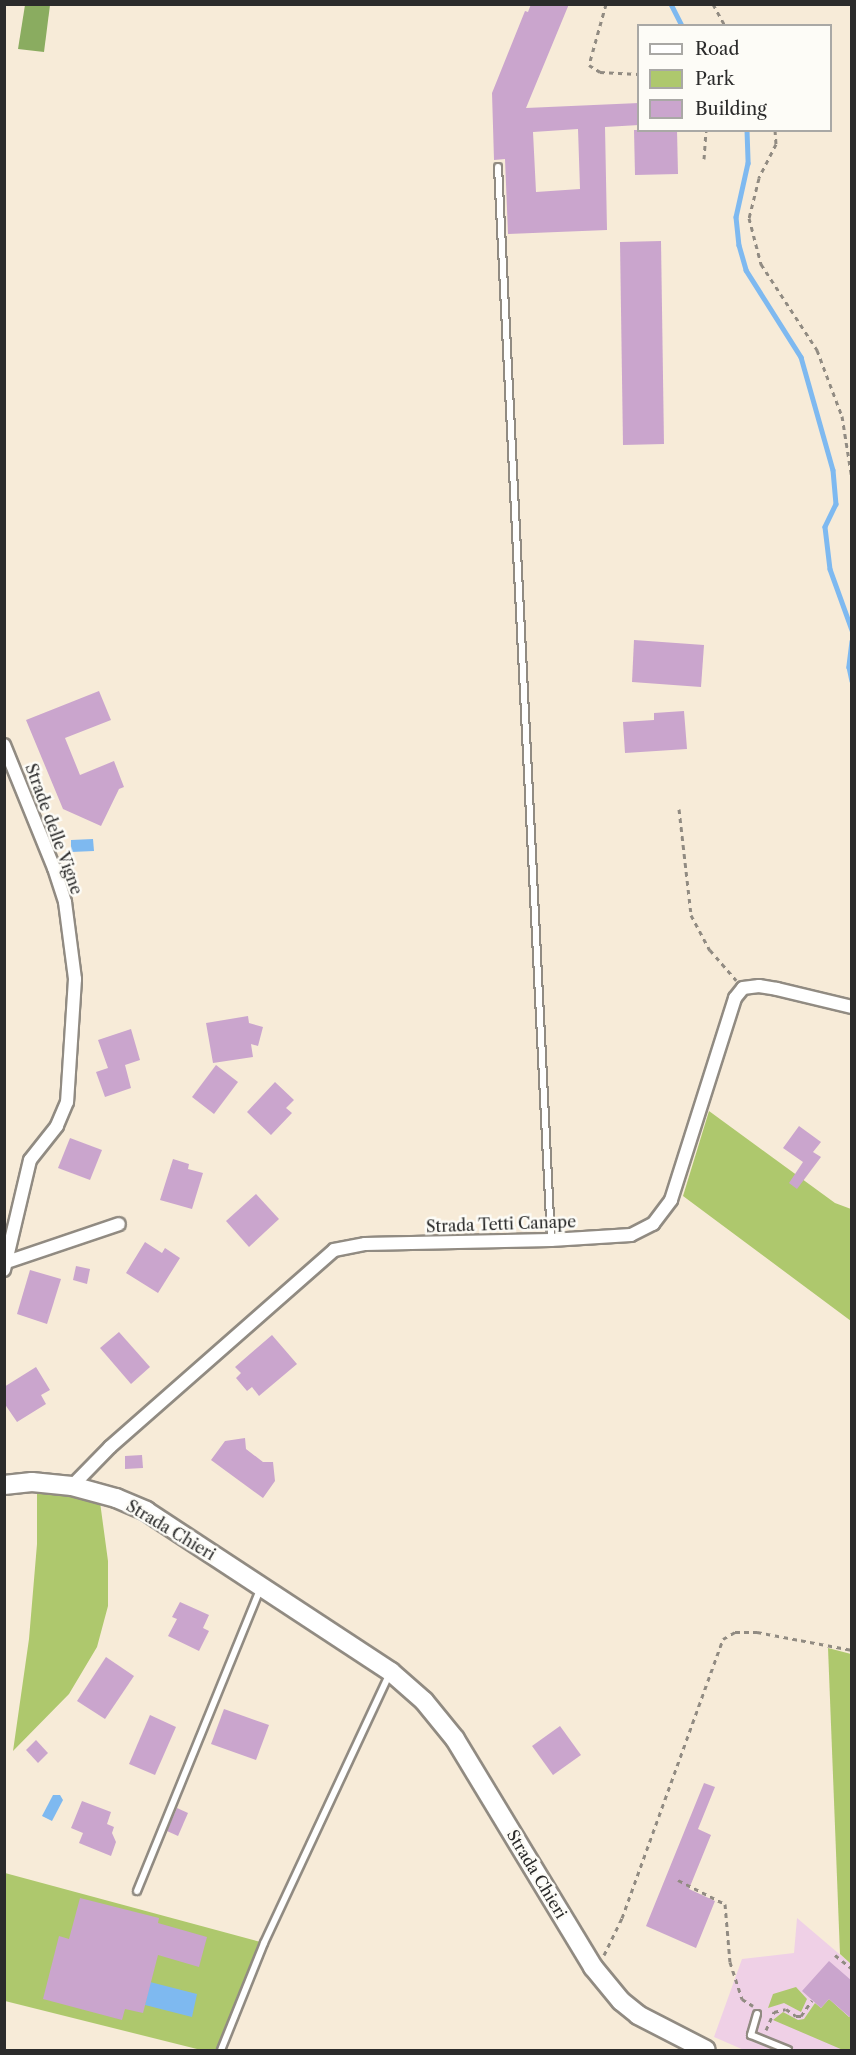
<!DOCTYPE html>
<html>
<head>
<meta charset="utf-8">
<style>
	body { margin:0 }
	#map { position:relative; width:856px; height:2055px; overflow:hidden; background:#f7ebd8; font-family:"Libre Caslon Text",serif }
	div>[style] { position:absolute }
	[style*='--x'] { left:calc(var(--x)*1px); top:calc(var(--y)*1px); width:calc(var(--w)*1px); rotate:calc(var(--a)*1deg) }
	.built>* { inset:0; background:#efd0e6 }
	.green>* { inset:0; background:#aec86d }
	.forest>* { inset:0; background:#8aac60 }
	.water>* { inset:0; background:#7eb9f0 }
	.stream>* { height:4.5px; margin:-2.25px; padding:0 2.25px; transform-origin:2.25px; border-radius:2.25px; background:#7eb9f0 }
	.building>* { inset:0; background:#caa5cd }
	.path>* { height:3px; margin-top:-1.5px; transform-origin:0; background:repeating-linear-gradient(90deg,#918b82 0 4.5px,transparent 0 9px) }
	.roads { filter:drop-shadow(2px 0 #918b82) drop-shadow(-2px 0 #918b82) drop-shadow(0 2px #918b82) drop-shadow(0 -2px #918b82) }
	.service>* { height:6px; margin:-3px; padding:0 3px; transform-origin:3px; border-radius:3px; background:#fff }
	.minor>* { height:12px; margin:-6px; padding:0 6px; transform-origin:6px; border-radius:6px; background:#fff }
	.secondary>* { height:18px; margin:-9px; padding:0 9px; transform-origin:9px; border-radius:9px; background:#fff }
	span { translate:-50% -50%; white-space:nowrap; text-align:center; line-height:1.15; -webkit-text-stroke:5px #fdfcf7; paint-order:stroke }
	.street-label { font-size:16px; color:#2b2b2b }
	.frame { position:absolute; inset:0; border:6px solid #2b2b2b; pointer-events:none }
	.legend { position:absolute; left:637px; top:24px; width:195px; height:108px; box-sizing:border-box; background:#fdfcf7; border:2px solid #a9a8a5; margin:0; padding:8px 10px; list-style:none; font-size:18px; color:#2b2b2b }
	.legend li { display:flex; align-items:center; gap:12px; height:30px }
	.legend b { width:30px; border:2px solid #a9a8a5 }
</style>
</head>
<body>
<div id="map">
	<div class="built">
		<i style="clip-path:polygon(797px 1918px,851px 1964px,851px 2050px,744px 2050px,714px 2037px,742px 1959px,794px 1953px)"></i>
	</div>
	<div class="green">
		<i style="clip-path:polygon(709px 1111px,835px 1203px,851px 1209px,851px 1321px,683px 1196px)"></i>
		<i style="clip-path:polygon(37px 1491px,68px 1493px,100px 1502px,108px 1561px,108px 1606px,97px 1647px,69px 1694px,13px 1751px,29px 1639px,37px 1544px)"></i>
		<i style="clip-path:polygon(828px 1648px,851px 1654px,851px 1964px,840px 1954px)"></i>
		<i style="clip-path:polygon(5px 1873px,264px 1943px,218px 2050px,201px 2050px,5px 2001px)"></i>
		<i style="clip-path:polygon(796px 1987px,807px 1999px,801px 2012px,784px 2003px,768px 2008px,773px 1994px)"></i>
		<i style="clip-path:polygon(829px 1999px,849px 2017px,851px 2015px,851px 2050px,843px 2050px,773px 2020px,783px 2012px,798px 2020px,804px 2019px,815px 2003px,821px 2008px)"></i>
	</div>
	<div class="forest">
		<i style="clip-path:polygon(25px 5px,50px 5px,44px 52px,18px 49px)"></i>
	</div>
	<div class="water">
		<i style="clip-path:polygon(93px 839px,94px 851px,71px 852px,71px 840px)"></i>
		<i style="clip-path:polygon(53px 1795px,60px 1795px,63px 1800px,52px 1821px,42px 1816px)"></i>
		<i style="clip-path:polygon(150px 1982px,197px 1994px,192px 2017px,145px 2005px)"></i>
	</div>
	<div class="stream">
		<i style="--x:671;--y:4;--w:25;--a:63"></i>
		<i style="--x:747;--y:130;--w:33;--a:88"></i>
		<i style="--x:748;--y:163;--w:55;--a:102.5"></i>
		<i style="--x:736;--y:217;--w:28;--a:84"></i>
		<i style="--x:739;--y:245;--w:26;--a:74"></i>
		<i style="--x:746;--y:270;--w:103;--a:57.7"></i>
		<i style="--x:801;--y:357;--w:117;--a:74.2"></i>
		<i style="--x:833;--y:470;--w:34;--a:85"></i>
		<i style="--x:836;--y:504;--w:25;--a:116"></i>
		<i style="--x:825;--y:527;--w:42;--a:83.2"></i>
		<i style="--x:830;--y:569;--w:65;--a:70.2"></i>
		<i style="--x:852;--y:641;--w:26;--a:97"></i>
		<i style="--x:849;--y:667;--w:14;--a:78"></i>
	</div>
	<div class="building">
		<i style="clip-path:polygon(evenodd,531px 4px,569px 4px,526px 108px,639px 103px,639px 125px,605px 127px,607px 230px,508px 234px,505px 159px,494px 160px,492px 93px,525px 11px,528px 12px,531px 4px,578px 129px,580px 189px,536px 192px,533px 132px,578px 129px)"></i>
		<i style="clip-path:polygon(634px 130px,677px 130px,678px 174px,635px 175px)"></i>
		<i style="clip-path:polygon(661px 241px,664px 444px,623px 445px,620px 242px)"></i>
		<i style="clip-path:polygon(634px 640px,704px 645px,701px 687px,632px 682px)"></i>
		<i style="clip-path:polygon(99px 691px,111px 720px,65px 738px,80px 775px,114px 761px,124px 787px,119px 789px,101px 826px,63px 809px,26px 720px)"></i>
		<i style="clip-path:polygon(684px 711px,687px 749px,625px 753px,623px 722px,654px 720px,654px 713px)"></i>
		<i style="clip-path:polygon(248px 1016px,249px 1023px,263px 1027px,258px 1046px,251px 1044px,253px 1057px,213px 1063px,206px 1023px)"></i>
		<i style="clip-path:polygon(131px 1029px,140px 1060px,125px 1065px,131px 1088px,105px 1097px,96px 1072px,108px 1068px,98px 1040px)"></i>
		<i style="clip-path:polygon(216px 1065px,238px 1082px,214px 1114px,192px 1097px)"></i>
		<i style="clip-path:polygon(275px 1082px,294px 1100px,286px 1108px,292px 1113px,271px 1135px,247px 1112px)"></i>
		<i style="clip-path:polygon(799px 1126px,821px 1142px,813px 1152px,821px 1157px,797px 1189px,789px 1183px,803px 1162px,783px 1148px)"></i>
		<i style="clip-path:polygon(70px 1138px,102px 1150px,90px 1180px,58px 1168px)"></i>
		<i style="clip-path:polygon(173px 1159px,189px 1164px,188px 1169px,203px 1173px,192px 1209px,160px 1200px)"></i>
		<i style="clip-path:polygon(256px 1194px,279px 1219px,249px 1247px,226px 1221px)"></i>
		<i style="clip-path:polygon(145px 1242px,162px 1253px,165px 1248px,180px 1258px,158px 1293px,126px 1273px)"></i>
		<i style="clip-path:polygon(76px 1266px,90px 1269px,87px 1284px,73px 1280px)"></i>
		<i style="clip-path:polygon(30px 1270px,61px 1279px,47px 1324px,17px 1314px)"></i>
		<i style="clip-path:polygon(119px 1332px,150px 1367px,131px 1384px,100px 1348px)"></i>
		<i style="clip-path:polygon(272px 1335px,297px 1364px,259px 1396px,252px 1387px,247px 1391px,236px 1378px,241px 1373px,235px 1367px)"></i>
		<i style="clip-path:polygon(36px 1367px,50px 1390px,41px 1395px,46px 1404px,17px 1422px,4px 1403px,4px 1387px)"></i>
		<i style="clip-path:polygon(245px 1438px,246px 1449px,263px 1462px,273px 1462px,275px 1481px,263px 1498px,211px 1460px,225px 1441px)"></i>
		<i style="clip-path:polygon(142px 1455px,143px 1468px,125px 1469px,125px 1456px)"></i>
		<i style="clip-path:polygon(180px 1602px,209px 1615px,203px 1628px,209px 1631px,199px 1651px,168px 1636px,177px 1619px,172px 1617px)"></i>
		<i style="clip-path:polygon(106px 1657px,134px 1676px,105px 1719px,77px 1701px)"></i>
		<i style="clip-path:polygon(224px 1709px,269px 1725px,256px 1760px,211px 1744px)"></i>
		<i style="clip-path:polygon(150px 1715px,176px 1727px,155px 1775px,129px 1764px)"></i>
		<i style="clip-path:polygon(560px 1726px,581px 1755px,553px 1775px,532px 1746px)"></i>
		<i style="clip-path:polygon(36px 1740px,48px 1753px,38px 1763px,26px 1750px)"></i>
		<i style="clip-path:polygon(704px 1783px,715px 1787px,698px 1829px,711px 1835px,689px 1889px,715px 1901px,696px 1948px,646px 1926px)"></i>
		<i style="clip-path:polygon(82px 1801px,111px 1812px,107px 1824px,114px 1827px,112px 1833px,116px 1842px,111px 1856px,79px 1843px,83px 1833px,71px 1828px)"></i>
		<i style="clip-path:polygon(177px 1808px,188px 1813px,178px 1836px,167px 1831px)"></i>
		<i style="clip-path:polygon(80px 1898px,159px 1918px,158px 1923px,207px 1937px,199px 1967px,158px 1955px,143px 2013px,125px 2009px,122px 2020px,43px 1999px,59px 1936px,69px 1939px)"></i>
		<i style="clip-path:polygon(829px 1961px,852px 1981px,852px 2019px,829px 1999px,821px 2008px,802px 1991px)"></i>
	</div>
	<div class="path">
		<i style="--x:606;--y:4;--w:63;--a:105.6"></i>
		<i style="--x:589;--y:65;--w:13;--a:32"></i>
		<i style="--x:600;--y:72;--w:38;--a:3"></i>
		<i style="--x:713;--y:4;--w:25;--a:61"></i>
		<i style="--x:775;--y:130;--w:14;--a:86"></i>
		<i style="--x:776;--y:144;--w:38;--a:117"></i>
		<i style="--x:759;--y:178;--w:41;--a:104"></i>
		<i style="--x:749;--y:218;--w:48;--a:75.4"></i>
		<i style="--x:761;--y:264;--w:103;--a:56.9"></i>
		<i style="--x:817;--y:350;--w:71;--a:69.3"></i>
		<i style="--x:842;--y:416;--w:64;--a:81"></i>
		<i style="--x:704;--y:159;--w:29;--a:-86"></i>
		<i style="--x:679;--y:809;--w:107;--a:83.5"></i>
		<i style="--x:691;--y:915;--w:40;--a:62"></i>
		<i style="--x:710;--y:950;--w:40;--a:49"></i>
		<i style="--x:678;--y:1880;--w:53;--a:27.1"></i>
		<i style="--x:725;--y:1904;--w:58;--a:85.1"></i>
		<i style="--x:730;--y:1962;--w:39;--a:72"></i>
		<i style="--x:742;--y:1999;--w:13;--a:32"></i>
		<i style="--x:604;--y:1955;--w:41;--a:-64.1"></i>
		<i style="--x:622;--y:1918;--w:297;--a:-70.1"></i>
		<i style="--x:723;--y:1639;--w:14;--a:-30"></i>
		<i style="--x:735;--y:1632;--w:22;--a:0"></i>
		<i style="--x:757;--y:1632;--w:97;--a:10.7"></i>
		<i style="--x:835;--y:1955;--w:22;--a:39"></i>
		<i style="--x:766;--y:2030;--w:20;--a:-66"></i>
		<i style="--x:774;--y:2012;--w:12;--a:-14"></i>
		<i style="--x:786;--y:2009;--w:12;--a:35"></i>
		<i style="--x:796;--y:2016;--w:5;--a:0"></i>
		<i style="--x:801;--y:2016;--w:19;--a:-55"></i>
	</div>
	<div class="roads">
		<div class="service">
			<i style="--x:498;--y:167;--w:1074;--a:87.17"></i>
			<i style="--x:137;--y:1891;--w:326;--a:-67.8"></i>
			<i style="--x:757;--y:2014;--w:22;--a:106"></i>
			<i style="--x:751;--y:2035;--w:40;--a:22"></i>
			<i style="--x:221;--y:2050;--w:115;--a:-68.1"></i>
			<i style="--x:264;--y:1943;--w:298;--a:-65"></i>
		</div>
		<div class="minor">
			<i style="--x:4;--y:745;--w:133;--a:67.9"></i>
			<i style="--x:54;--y:868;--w:36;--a:72"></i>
			<i style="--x:65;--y:902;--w:78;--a:82.6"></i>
			<i style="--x:75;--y:979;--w:123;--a:93.7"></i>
			<i style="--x:67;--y:1102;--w:26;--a:113"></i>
			<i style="--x:57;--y:1126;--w:43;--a:128.5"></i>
			<i style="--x:30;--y:1160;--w:113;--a:103.3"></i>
			<i style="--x:7;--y:1262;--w:118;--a:-18.7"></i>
			<i style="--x:72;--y:1486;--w:54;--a:-45.7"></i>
			<i style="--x:110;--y:1447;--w:298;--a:-41.3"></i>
			<i style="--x:334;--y:1250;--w:32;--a:-11"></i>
			<i style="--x:365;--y:1244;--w:186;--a:-1.2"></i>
			<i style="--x:551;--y:1240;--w:80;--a:-3.6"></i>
			<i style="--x:631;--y:1235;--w:25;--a:-27"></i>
			<i style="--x:653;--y:1224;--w:30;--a:-53"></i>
			<i style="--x:671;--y:1200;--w:212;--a:-72.4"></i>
			<i style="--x:735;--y:998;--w:13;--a:-51"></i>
			<i style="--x:743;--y:988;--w:16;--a:-7"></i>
			<i style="--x:759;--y:986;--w:18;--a:9"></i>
			<i style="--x:777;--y:989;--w:77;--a:13.5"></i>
		</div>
		<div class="secondary">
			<i style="--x:4;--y:1485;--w:28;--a:-6"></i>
			<i style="--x:32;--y:1482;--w:40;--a:5.7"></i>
			<i style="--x:72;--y:1486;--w:46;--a:15.3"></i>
			<i style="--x:116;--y:1498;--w:33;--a:23"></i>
			<i style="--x:146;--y:1511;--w:293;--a:33.3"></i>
			<i style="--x:391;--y:1672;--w:44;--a:41.3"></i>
			<i style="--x:424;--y:1701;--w:49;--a:50.8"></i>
			<i style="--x:455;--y:1739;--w:267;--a:58.8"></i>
			<i style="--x:593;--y:1967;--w:44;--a:50.5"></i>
			<i style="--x:621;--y:2001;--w:22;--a:39"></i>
			<i style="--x:638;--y:2015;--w:76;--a:27.2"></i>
		</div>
	</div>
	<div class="street-label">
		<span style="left:54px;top:829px;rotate:70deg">Strade delle Vigne</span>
		<span style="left:501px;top:1224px;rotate:-2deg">Strada Tetti Canape</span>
		<span style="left:171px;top:1530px;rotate:31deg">Strada Chieri</span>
		<span style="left:537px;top:1874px;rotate:59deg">Strada Chieri</span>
	</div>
	<div class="frame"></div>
	<ul class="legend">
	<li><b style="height:8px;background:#fff"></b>Road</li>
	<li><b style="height:16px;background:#aec86d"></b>Park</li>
	<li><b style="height:16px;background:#caa5cd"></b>Building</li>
	</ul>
</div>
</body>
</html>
